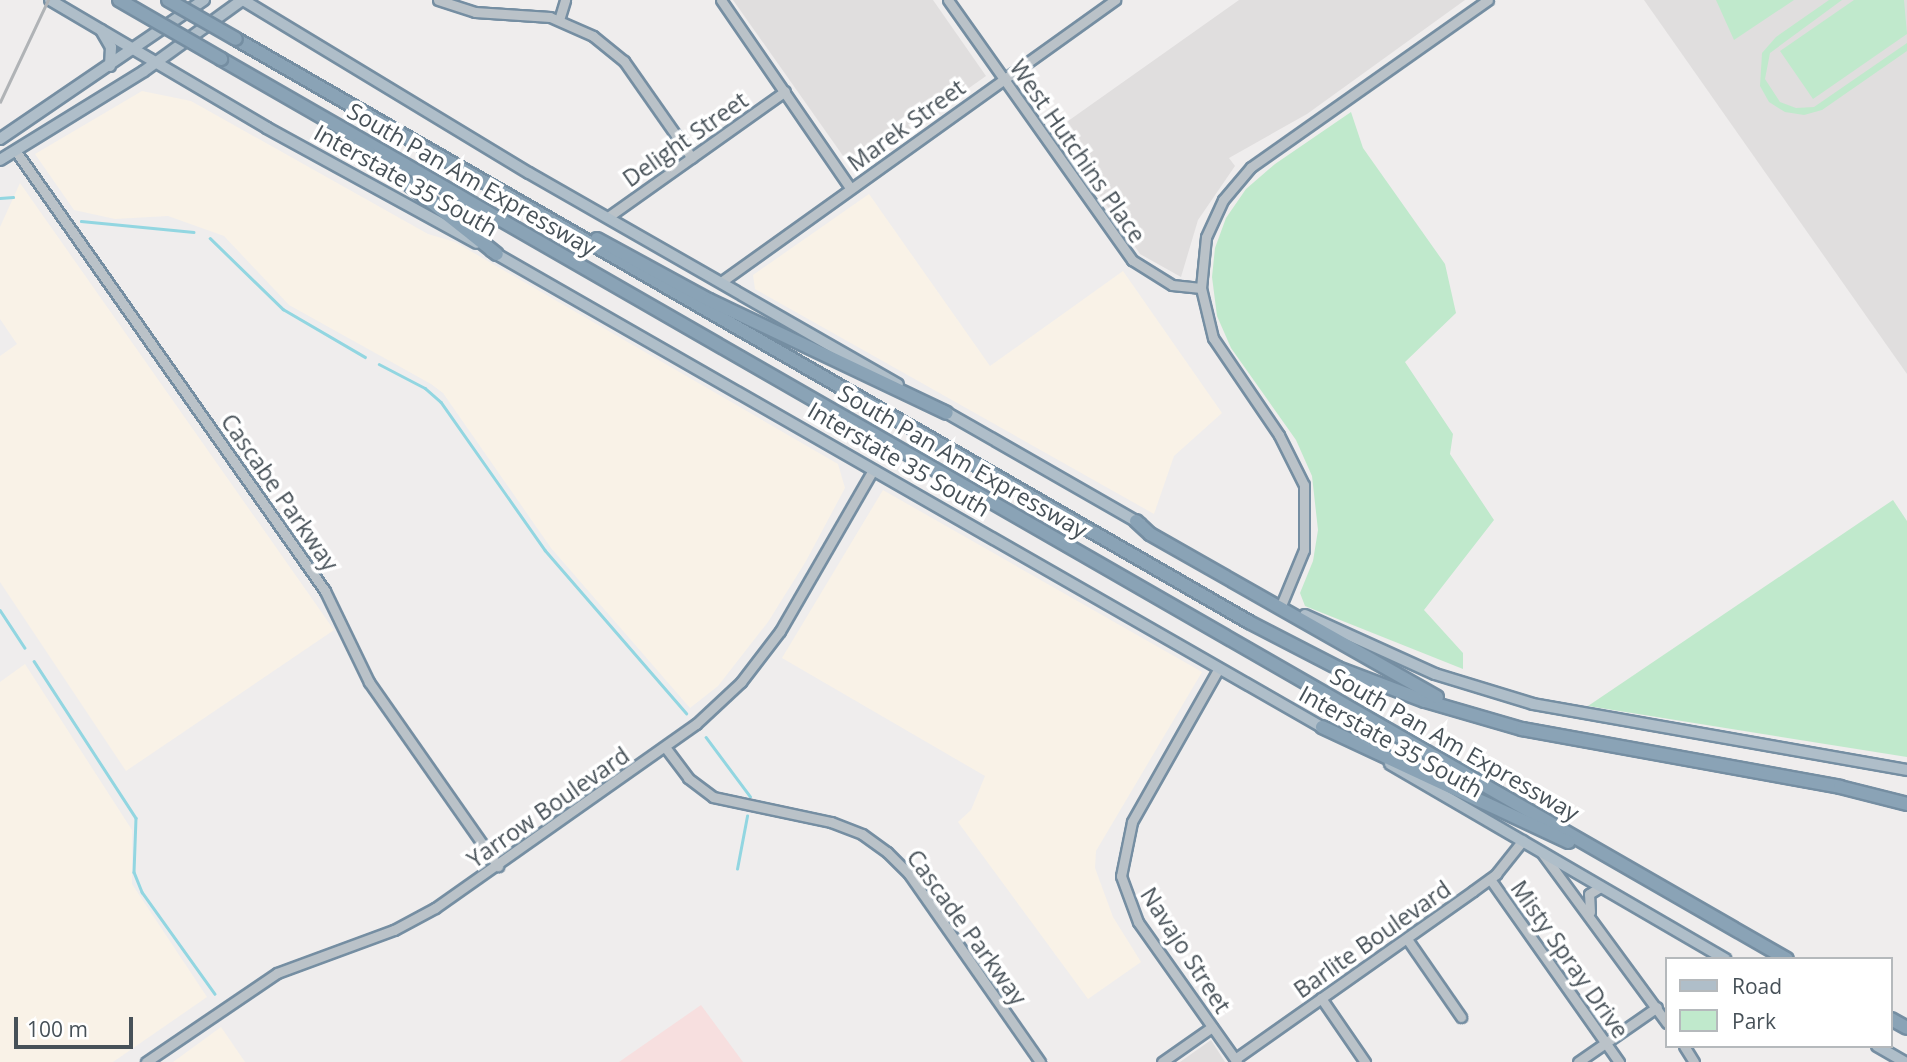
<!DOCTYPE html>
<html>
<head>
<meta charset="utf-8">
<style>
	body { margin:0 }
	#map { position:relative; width:1907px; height:1062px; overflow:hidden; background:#efeded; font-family:"Open Sans",sans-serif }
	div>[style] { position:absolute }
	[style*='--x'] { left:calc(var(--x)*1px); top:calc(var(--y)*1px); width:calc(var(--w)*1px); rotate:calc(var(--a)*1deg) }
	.commercial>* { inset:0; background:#f9f2e7 }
	.education>* { inset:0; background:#e0dede }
	.medical>* { inset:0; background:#f7dfdf }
	.green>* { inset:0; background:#c0e9cc }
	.stream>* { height:2.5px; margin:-1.25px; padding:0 1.25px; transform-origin:1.25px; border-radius:1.25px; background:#92d6e1 }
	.roads { filter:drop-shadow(2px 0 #758ea2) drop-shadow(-2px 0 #758ea2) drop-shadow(0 2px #758ea2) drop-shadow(0 -2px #758ea2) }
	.minor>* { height:9px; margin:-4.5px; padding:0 4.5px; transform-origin:4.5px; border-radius:4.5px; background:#bac2c8 }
	.major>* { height:10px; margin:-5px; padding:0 5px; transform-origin:5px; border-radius:5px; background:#afbec9 }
	.highway>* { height:12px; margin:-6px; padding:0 6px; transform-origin:6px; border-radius:6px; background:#8aa3b6 }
	.rail>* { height:2.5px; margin:-1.25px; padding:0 1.25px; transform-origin:1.25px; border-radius:1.25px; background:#b0b3b6 }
	.bridges { filter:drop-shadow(2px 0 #758ea2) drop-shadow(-2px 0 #758ea2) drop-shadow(0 2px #758ea2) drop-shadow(0 -2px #758ea2) }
	.highway-bridge>* { height:12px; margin:-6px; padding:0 6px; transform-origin:6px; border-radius:6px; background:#8aa3b6 }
	span { translate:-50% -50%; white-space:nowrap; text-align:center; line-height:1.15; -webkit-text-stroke:7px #fff; paint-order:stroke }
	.street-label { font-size:23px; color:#475158 }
	.legend { position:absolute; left:1665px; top:957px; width:228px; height:91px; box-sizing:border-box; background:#fff; border:2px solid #b5b9bc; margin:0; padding:9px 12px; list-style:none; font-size:21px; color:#475158 }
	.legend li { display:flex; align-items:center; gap:14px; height:35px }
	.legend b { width:35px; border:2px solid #b5b9bc }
	.scale { position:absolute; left:14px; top:1017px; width:119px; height:32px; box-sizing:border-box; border:4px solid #475158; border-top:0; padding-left:9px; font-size:21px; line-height:24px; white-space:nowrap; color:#475158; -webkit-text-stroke:5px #fff; paint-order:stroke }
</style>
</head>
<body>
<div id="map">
	<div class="commercial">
		<i style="clip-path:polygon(142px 91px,191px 101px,428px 234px,455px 242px,838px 464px,845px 488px,806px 561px,768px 622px,718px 686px,690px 708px,551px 548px,443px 393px,431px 384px,289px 305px,224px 236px,168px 216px,115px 219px,74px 210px,35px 154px)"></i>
		<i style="clip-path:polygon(20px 183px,334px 630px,126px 771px,0 582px,0 356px,17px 344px,0 319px,0 227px)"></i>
		<i style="clip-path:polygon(869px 194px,990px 366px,1123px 271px,1222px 413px,1174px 456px,1154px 514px,755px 289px,753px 275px)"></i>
		<i style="clip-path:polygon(883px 490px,1202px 672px,1096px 851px,1095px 868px,1113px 917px,1141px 962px,1088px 999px,958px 822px,971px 810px,985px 776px,782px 658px)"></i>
		<i style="clip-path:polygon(25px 664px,132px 830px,132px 884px,207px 997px,113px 1062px,0 1062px,0 682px)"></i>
		<i style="clip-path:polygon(221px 1027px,245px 1062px,173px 1062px)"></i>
	</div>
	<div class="education">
		<i style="clip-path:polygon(733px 0,933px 0,986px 76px,853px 170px)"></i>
		<i style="clip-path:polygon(1239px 0,1465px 0,1307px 114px,1229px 158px,1235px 166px,1198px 220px,1181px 277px,1140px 254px,1096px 190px,1102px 184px,1061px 126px)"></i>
		<i style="clip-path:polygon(1644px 0,1907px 0,1907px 374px)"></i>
		<i style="clip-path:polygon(1211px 1040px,1225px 1062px,1180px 1062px)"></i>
	</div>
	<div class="medical">
		<i style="clip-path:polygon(701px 1005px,743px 1062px,619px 1062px)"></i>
	</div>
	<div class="green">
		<i style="clip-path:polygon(1716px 0,1794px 0,1734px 40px)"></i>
		<i style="clip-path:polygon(1829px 0,1842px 0,1770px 53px,1765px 79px,1780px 102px,1796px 108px,1814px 107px,1907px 43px,1907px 51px,1822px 110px,1804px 115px,1785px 112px,1769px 102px,1760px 86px,1762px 53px,1776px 37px)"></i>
		<i style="clip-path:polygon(1854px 0,1904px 0,1907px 34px,1813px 99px,1780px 51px)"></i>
		<i style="clip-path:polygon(1351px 112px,1363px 148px,1445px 264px,1456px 313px,1405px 362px,1453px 434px,1450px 454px,1494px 520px,1424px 610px,1463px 653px,1463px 669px,1305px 606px,1300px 593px,1313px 561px,1318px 530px,1312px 476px,1296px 440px,1231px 348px,1217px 316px,1212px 277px,1215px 248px,1226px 218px,1246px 189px,1275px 164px)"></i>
		<i style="clip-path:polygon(1893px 500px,1907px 521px,1907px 757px,1588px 706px)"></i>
	</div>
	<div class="stream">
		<i style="--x:0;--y:198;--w:13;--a:-4"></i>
		<i style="--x:81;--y:221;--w:113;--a:5.6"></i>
		<i style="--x:210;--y:238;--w:102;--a:44.2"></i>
		<i style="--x:283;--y:309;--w:95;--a:30.3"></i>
		<i style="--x:379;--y:364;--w:52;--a:27.6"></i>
		<i style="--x:425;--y:388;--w:21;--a:41"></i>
		<i style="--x:441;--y:402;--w:181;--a:54.9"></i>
		<i style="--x:545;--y:550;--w:216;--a:49.1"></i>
		<i style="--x:0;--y:610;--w:45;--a:56.7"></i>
		<i style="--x:34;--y:661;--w:187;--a:57"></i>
		<i style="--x:136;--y:818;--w:54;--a:92.1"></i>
		<i style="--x:134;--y:872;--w:22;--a:68"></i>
		<i style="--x:142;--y:892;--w:125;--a:54.4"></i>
		<i style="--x:706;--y:737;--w:74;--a:53.3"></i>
		<i style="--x:737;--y:869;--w:54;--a:-79.3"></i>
	</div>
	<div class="roads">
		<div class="minor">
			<i style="--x:438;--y:0;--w:39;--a:18"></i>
			<i style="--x:475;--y:12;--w:75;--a:3.8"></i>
			<i style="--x:550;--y:17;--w:47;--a:23.8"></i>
			<i style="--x:593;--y:36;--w:40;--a:39"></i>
			<i style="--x:624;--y:61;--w:118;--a:55"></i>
			<i style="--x:721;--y:0;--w:228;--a:55.5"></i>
			<i style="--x:948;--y:0;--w:319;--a:54.7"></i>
			<i style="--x:1132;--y:260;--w:47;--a:32"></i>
			<i style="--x:1172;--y:285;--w:29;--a:6"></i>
			<i style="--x:559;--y:20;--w:21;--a:-73"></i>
			<i style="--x:15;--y:150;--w:539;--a:54.89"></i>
			<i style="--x:325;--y:591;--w:101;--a:64.2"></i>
			<i style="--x:369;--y:682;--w:225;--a:55"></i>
			<i style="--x:608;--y:217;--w:217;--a:-35.4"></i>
			<i style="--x:721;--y:282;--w:485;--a:-35.6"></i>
			<i style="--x:1282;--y:603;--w:57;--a:-67.5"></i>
			<i style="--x:1304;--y:550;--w:65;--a:-90"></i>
			<i style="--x:1304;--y:485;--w:56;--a:-116.6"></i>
			<i style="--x:1279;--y:435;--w:117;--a:-124.2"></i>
			<i style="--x:1213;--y:338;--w:51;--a:-103.5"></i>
			<i style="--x:1201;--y:288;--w:51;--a:-84.4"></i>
			<i style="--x:1206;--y:237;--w:41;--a:-65.3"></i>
			<i style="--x:1223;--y:200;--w:43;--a:-49.7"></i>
			<i style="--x:1251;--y:167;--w:290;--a:-35.2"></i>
			<i style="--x:1219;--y:668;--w:177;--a:119.5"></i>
			<i style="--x:1132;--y:822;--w:55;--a:101.5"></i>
			<i style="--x:1121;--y:876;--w:49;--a:69.7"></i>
			<i style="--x:1138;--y:922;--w:171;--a:54.7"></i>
			<i style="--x:665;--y:747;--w:39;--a:53"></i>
			<i style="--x:688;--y:778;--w:31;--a:37"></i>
			<i style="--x:713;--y:797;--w:121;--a:12"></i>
			<i style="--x:831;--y:822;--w:33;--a:21"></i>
			<i style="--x:862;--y:834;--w:31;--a:36"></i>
			<i style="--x:887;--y:852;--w:31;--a:45"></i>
			<i style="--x:909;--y:874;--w:229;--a:55.1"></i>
			<i style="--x:1542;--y:853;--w:211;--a:53.7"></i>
			<i style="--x:1490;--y:879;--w:224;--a:54.8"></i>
			<i style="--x:1590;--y:912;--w:18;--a:-93"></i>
			<i style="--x:1589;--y:894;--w:13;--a:-32"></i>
			<i style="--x:1407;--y:939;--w:95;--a:55.3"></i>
			<i style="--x:1321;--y:998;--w:78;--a:55.5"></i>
			<i style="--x:1684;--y:1046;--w:19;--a:58"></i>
			<i style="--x:1235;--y:1059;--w:291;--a:-35.2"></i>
			<i style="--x:1473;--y:891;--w:29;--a:-36"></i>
			<i style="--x:1496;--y:874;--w:43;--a:-51.5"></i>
			<i style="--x:146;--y:1062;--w:158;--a:-34.2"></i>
			<i style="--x:277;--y:973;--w:125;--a:-20.2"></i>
			<i style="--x:394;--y:930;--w:47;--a:-28.2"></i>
			<i style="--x:435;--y:908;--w:319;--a:-35.2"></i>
			<i style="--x:696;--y:724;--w:62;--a:-43"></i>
			<i style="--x:741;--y:682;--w:64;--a:-52.6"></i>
			<i style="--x:780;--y:631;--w:186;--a:-60"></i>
			<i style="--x:1162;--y:1062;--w:61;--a:-35"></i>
			<i style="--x:1578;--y:1062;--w:96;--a:-34.8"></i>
		</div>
		<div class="major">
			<i style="--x:50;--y:0;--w:252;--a:30.5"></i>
			<i style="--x:267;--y:128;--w:239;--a:28.7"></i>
			<i style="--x:243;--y:0;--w:334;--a:31.2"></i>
			<i style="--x:529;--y:173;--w:425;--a:29.8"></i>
			<i style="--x:101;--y:30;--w:20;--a:60"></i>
			<i style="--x:111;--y:47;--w:19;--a:93"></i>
			<i style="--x:0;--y:139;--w:247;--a:-34.3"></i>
			<i style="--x:0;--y:160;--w:169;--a:-31.7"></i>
			<i style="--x:144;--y:71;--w:121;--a:-35.9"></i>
			<i style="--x:491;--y:251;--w:964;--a:29.81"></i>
			<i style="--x:942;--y:410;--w:229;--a:29.8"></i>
			<i style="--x:1305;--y:615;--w:143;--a:24.4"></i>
			<i style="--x:1435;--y:674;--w:102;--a:17"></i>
			<i style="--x:1533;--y:704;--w:380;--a:10"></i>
			<i style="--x:1390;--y:764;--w:388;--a:30.2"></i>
			<i style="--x:1877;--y:1046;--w:32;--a:30"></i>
		</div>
		<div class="highway">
			<i style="--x:236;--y:39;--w:1169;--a:29.92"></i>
			<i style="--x:1249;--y:622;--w:100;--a:27.3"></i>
			<i style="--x:1338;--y:668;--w:93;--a:20.8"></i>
			<i style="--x:1425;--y:701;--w:101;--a:16.1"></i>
			<i style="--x:1522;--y:729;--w:323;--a:10.3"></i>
			<i style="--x:1840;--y:787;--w:69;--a:14.2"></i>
			<i style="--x:221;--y:59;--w:1806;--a:29.89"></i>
			<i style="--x:358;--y:144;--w:177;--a:38.4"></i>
			<i style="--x:597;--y:239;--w:128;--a:28.6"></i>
			<i style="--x:709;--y:300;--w:263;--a:25.4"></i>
			<i style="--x:1136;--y:521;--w:19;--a:43"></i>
			<i style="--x:1150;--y:534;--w:330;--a:29.6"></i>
			<i style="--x:1322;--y:727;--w:272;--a:25"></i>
			<i style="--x:1891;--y:1019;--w:18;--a:29"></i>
		</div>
	</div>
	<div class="rail">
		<i style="--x:0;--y:102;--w:113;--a:-64.8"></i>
	</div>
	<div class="bridges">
		<div class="highway-bridge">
			<i style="--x:119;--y:0;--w:118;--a:30"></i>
			<i style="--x:168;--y:0;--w:78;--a:29.8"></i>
		</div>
	</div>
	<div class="street-label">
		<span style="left:906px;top:125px;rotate:-36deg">Marek Street</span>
		<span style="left:685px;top:139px;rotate:-35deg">Delight Street</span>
		<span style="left:1078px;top:151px;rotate:55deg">West Hutchins Place</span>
		<span style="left:472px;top:179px;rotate:30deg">South Pan Am Expressway</span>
		<span style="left:406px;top:180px;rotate:29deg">Interstate 35 South</span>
		<span style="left:899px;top:459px;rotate:30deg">Interstate 35 South</span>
		<span style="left:963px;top:461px;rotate:30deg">South Pan Am Expressway</span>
		<span style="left:280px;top:492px;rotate:55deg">Cascabe Parkway</span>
		<span style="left:1391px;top:741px;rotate:29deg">Interstate 35 South</span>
		<span style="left:1455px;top:744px;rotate:30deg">South Pan Am Expressway</span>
		<span style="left:548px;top:807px;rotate:-35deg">Yarrow Boulevard</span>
		<span style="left:967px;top:927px;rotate:54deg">Cascade Parkway</span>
		<span style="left:1372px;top:939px;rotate:-35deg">Barlite Boulevard</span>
		<span style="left:1186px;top:950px;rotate:57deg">Navajo Street</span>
		<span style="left:1570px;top:959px;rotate:55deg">Misty Spray Drive</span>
	</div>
	<ul class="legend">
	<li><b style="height:9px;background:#afbec9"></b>Road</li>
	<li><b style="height:19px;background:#c0e9cc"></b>Park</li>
	</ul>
	<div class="scale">100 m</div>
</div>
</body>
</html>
